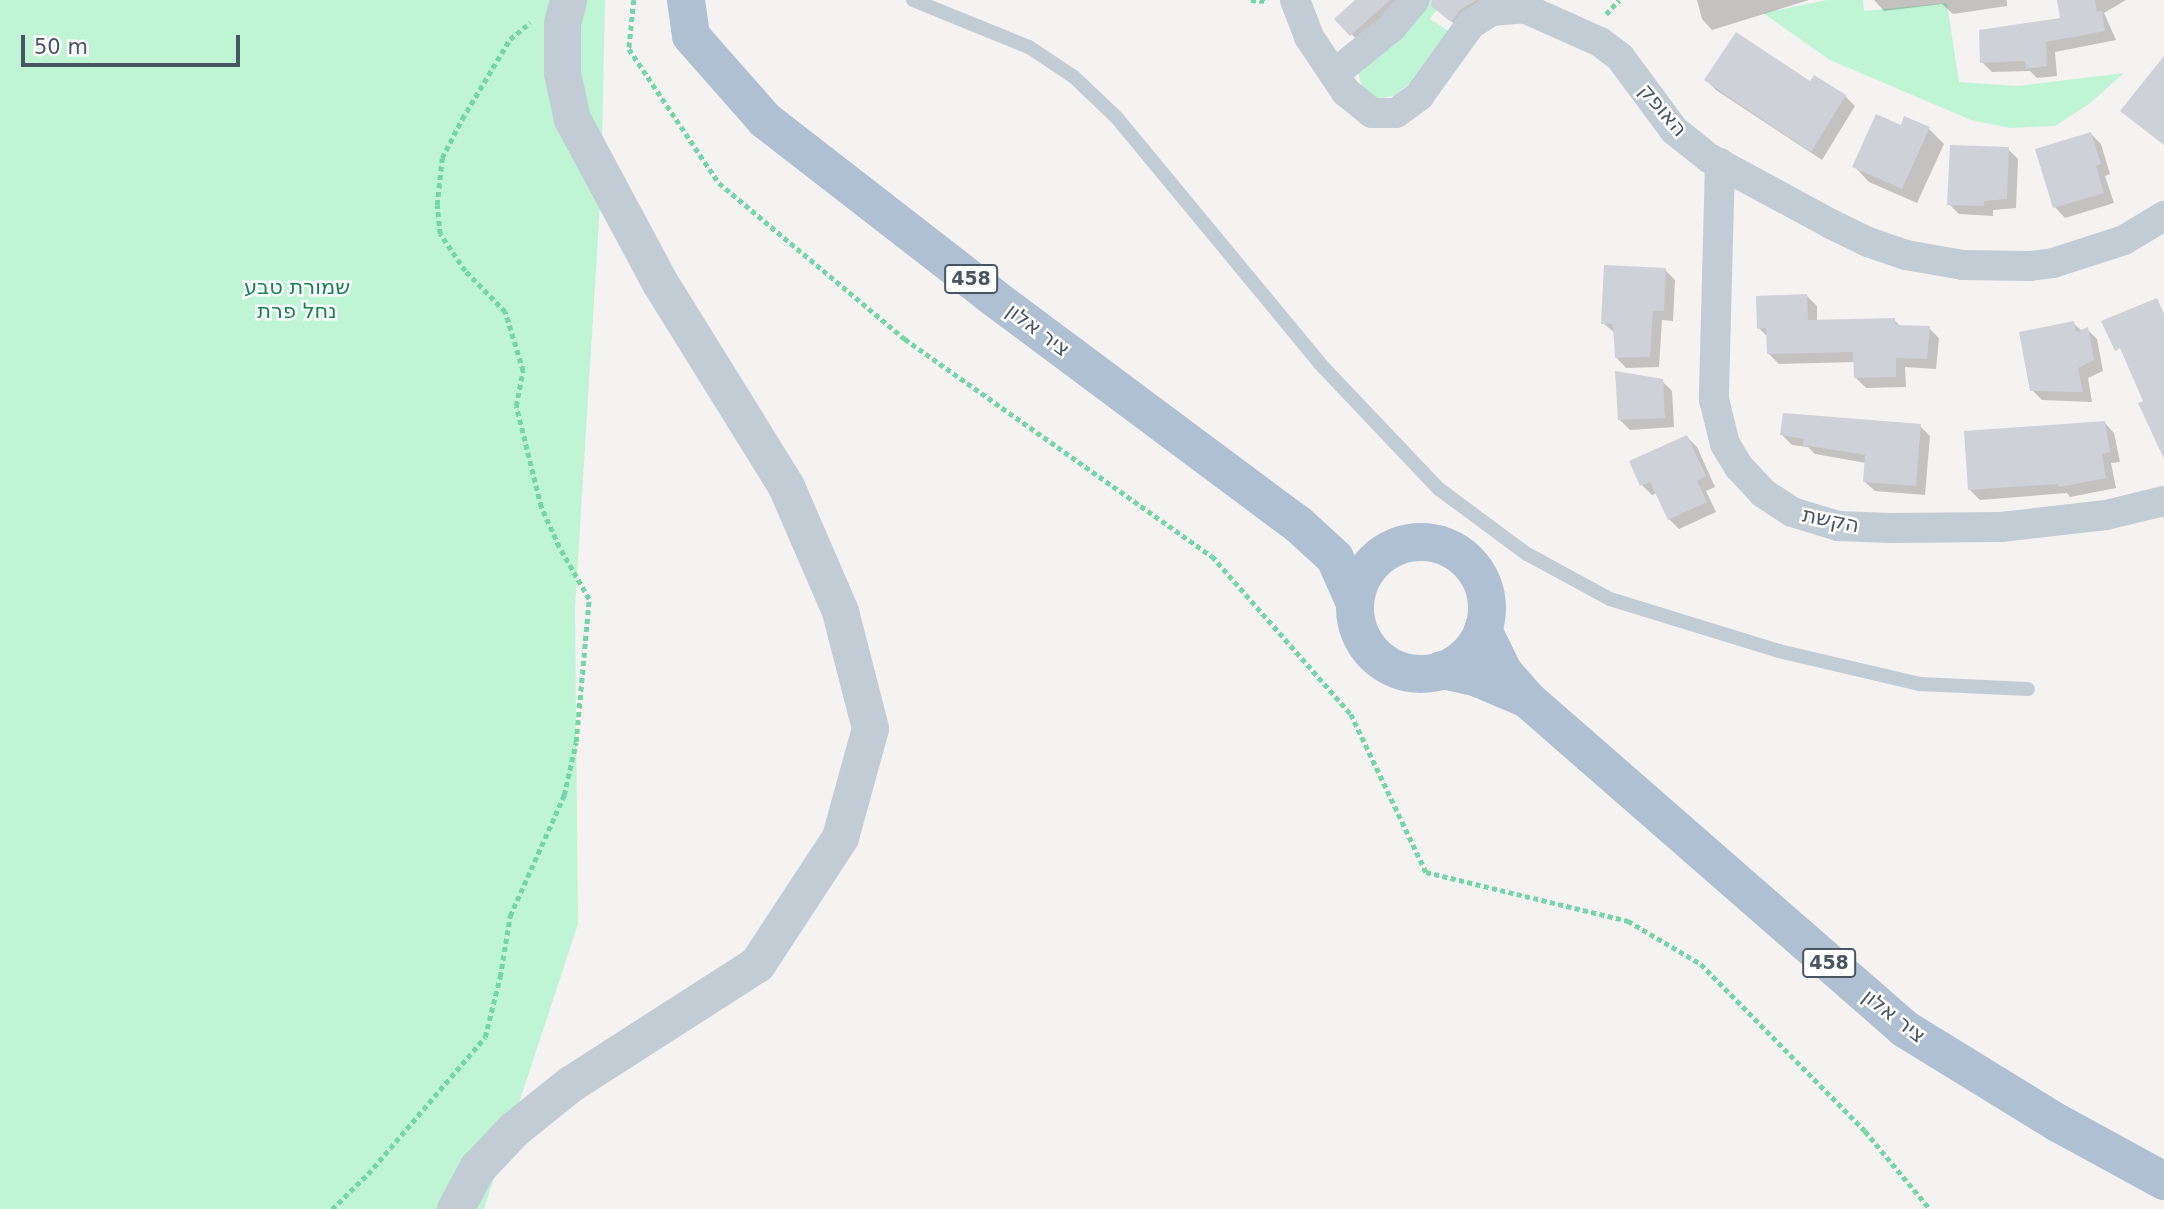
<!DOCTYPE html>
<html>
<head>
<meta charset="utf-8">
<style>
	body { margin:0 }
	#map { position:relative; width:2164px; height:1209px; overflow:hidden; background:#f5f2f2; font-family:"DejaVu Sans",Heebo,sans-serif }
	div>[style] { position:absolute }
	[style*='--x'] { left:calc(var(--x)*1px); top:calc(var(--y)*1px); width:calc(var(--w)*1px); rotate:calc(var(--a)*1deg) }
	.green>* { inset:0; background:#bff4d5 }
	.shadow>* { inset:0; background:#0003 }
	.building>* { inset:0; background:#ced1d8 }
	.path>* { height:4.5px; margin-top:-2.25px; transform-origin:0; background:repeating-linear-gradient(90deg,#73d6a9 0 5px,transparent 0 8.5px) }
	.service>* { height:14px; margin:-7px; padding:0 7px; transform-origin:7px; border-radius:7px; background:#c2ccd5 }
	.minor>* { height:30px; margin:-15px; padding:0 15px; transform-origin:15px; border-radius:15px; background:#c2ccd5 }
	.tertiary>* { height:37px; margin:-18.5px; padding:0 18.5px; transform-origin:18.5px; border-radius:18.5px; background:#c2ccd5 }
	.primary>* { height:38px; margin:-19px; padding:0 19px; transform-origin:19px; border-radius:19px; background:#b0c0d3 }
	.primary>.ring { margin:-19px; padding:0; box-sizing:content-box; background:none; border:38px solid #b0c0d3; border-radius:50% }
	span { translate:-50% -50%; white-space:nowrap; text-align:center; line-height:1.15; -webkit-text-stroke:5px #fff; paint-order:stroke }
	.shield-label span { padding:2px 5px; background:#fff; border:2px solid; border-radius:5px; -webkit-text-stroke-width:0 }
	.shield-label { font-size:19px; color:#485562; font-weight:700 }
	.street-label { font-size:21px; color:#485562 }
	.park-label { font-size:21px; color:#0f874f }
	.scale { position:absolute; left:21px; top:35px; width:219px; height:32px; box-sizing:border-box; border:4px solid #485562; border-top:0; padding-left:9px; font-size:21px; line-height:24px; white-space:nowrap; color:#485562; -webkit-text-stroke:5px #fff; paint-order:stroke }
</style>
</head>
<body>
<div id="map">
	<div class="green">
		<i style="clip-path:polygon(0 0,605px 0,601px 189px,575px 608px,578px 924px,484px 1209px,0 1209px)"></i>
		<i style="clip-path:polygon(1428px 0,1444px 0,1430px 19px,1450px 32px,1411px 82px,1395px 95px,1375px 100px,1363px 92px,1358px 72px)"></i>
		<i style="clip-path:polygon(1827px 0,1863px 0,1864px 11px,1947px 3px,1959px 82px,2017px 86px,2124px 73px,2089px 104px,2055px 126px,2010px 128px,1971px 120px,1830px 60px,1763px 13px)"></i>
	</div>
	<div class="shadow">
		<i style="clip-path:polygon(1358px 0,1410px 0,1361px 44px,1337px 19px)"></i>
		<i style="clip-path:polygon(1451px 0,1498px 0,1462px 31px,1441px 12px)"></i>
		<i style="clip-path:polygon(1697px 0,1809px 0,1712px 30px,1702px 19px)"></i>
		<i style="clip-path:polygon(2007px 0,2007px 6px,1953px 14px,1942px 4px,1884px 11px,1874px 0)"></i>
		<i style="clip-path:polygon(2058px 0,2126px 0,2104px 13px,2116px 40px,2055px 52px,2057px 76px,2037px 78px,2030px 71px,1992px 72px,1982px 62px,2062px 19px)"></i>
		<i style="clip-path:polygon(1706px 80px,1811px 84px,1845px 96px,1855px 106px,1822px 160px,1716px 90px)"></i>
		<i style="clip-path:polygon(1902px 128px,1929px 129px,1944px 144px,1917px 203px,1869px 182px,1854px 166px)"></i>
		<i style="clip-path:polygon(2091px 134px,2101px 144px,2110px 174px,2105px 176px,2114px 203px,2065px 218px,2055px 207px)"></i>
		<i style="clip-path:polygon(2008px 149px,2018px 159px,2016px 208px,1993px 210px,1993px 216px,1959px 214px,1949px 204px)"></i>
		<i style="clip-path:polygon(1665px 270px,1675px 280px,1673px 321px,1662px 320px,1659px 367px,1626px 368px,1616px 357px,1615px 333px,1603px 323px)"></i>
		<i style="clip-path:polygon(1807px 296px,1817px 306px,1817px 322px,1894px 320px,1901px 327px,1929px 328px,1939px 338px,1936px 369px,1905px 367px,1906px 387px,1866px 388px,1855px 377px,1855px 362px,1779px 364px,1769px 354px,1768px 337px,1759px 328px)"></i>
		<i style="clip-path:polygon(2073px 323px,2082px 331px,2087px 329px,2097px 339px,2103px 371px,2088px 378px,2092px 402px,2042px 400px,2032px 390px)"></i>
		<i style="clip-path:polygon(1662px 381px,1672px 391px,1674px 427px,1630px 430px,1619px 419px)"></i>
		<i style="clip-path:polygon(2104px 422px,2114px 433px,2120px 462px,2111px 463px,2116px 488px,2070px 497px,2067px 493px,1980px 500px,1970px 490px)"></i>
		<i style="clip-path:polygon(1920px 426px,1930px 436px,1925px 495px,1875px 491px,1864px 481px,1866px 463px,1815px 454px,1808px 447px,1792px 445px,1782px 435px)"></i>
		<i style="clip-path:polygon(1687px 437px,1697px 447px,1715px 487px,1706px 491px,1716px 512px,1679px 529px,1669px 519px,1657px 493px,1652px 495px,1642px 485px)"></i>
	</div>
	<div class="building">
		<i style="clip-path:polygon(1355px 0,1390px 0,1350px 36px,1334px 19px)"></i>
		<i style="clip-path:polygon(1432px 0,1477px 0,1461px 9px,1451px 22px,1431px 6px)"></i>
		<i style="clip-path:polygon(2057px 0,2095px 0,2097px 12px,2102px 11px,2105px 31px,2046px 42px,2047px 66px,2026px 69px,2025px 61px,1980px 63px,1979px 30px,2060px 18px)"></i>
		<i style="clip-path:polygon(1736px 32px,1810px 81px,1814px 75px,1846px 95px,1811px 152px,1704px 80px)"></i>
		<i style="clip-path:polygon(2164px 56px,2164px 145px,2120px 111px)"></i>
		<i style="clip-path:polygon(1876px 114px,1901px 125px,1904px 116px,1930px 127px,1902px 189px,1852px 167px)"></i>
		<i style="clip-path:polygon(2091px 132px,2101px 164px,2096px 166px,2104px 193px,2053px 208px,2035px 149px)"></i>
		<i style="clip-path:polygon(1950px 145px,2009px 147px,2007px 199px,1984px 201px,1984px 206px,1947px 205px)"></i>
		<i style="clip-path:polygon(1604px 265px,1666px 268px,1664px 311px,1653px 311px,1650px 357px,1615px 358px,1613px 324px,1601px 324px)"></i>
		<i style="clip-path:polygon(1807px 294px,1808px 320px,1895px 318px,1895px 325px,1930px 326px,1927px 359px,1896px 358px,1896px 377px,1854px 378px,1853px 352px,1767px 354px,1766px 328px,1757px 329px,1756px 296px)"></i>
		<i style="clip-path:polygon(2157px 298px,2164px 314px,2164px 459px,2138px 403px,2143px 401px,2120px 348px,2115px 351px,2101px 321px)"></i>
		<i style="clip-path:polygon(2074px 321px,2076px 332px,2088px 327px,2094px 360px,2078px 368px,2083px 392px,2030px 391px,2019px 332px)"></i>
		<i style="clip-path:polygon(1615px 371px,1663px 379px,1665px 418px,1618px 420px)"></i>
		<i style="clip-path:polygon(1783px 413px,1921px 424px,1916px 486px,1863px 482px,1865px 455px,1803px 445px,1804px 439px,1780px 435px)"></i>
		<i style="clip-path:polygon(2105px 421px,2110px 452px,2102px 454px,2106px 478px,2059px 487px,2058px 484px,1968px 490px,1964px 431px)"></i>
		<i style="clip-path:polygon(1687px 435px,1706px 476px,1697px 481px,1707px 502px,1668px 520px,1650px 482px,1640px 486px,1629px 461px)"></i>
	</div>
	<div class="path">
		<i style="--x:634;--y:0;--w:49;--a:95.8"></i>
		<i style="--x:629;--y:49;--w:161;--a:56.1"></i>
		<i style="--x:719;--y:183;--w:243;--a:40"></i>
		<i style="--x:905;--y:339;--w:376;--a:35.3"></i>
		<i style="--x:1212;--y:556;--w:210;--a:48.7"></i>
		<i style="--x:1351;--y:714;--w:175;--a:64.6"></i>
		<i style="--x:1426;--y:872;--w:208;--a:13.6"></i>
		<i style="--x:1628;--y:921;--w:85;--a:30.5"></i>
		<i style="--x:1701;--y:964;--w:234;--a:45.5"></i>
		<i style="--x:1865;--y:1131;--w:102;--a:50.2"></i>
		<i style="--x:1251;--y:0;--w:16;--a:4"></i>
		<i style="--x:1606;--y:14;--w:19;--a:-47"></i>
		<i style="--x:332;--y:1209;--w:50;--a:-44.2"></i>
		<i style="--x:368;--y:1174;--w:180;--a:-49.5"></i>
		<i style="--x:485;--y:1037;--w:62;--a:-76"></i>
		<i style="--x:500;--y:977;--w:62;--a:-80.7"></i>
		<i style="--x:510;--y:916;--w:133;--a:-65.9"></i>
		<i style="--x:564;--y:795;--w:54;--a:-77.2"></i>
		<i style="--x:576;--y:742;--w:144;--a:-84.8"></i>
		<i style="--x:589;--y:599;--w:60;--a:-120"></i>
		<i style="--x:559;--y:547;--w:44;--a:-114.2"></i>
		<i style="--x:541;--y:507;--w:104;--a:-103.9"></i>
		<i style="--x:516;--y:406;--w:36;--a:-79"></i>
		<i style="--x:523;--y:371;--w:62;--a:-107"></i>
		<i style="--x:505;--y:312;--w:57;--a:-134.3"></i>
		<i style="--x:465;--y:271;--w:45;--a:-124"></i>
		<i style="--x:440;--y:234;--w:29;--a:-96"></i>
		<i style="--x:437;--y:205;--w:47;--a:-83.9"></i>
		<i style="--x:442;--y:158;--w:44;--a:-62.9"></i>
		<i style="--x:462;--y:119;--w:93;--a:-59"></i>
		<i style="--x:510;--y:39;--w:26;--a:-39"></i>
	</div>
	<div class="service">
		<i style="--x:913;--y:0;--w:125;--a:22.1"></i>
		<i style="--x:1029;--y:47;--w:54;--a:33.7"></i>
		<i style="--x:1074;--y:77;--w:59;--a:43.6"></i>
		<i style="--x:1117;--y:118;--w:325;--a:50.4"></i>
		<i style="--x:1324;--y:368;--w:167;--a:46.5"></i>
		<i style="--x:1439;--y:489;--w:109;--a:36.5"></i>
		<i style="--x:1527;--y:554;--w:94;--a:28.5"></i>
		<i style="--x:1610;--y:599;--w:177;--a:17.1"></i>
		<i style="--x:1779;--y:651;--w:145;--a:13.2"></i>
		<i style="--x:1920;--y:684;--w:108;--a:2.7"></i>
	</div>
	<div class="minor">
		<i style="--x:1295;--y:0;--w:40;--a:69"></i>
		<i style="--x:1309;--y:37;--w:66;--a:56.1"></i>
		<i style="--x:1346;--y:92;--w:33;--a:39"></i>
		<i style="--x:1372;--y:113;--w:24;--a:0"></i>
		<i style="--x:1396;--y:113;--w:29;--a:-36"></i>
		<i style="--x:1419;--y:96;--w:89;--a:-54.2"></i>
		<i style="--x:1471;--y:24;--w:25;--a:-32"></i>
		<i style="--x:1492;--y:11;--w:32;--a:-5"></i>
		<i style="--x:1524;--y:8;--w:83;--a:24.1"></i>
		<i style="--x:1600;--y:42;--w:25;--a:37"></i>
		<i style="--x:1620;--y:57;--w:91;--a:53.5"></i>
		<i style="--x:1674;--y:130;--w:45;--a:38.7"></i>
		<i style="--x:1709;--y:158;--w:139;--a:28.4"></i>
		<i style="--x:1831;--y:224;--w:41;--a:25.9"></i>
		<i style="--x:1868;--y:242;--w:40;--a:18.9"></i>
		<i style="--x:1906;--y:255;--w:58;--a:10"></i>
		<i style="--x:1963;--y:265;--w:67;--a:0.9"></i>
		<i style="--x:2030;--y:266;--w:23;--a:-7"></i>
		<i style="--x:2053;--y:263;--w:75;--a:-17.9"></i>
		<i style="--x:2124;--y:240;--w:47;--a:-31"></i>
		<i style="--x:1334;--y:74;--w:75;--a:-39"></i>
		<i style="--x:1392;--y:27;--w:35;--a:-50"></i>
		<i style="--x:1720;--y:163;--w:236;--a:91.5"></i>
		<i style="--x:1714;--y:399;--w:46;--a:76.3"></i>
		<i style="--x:1725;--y:444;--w:27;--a:59"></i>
		<i style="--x:1739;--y:467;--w:35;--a:47"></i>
		<i style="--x:1763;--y:493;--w:35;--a:33"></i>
		<i style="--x:1792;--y:512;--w:48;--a:16.9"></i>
		<i style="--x:1838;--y:526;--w:52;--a:2.2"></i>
		<i style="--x:1890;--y:528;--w:111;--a:-0.5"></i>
		<i style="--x:2001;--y:527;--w:106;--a:-6.5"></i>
		<i style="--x:2106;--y:515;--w:60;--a:-13.6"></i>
	</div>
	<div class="tertiary">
		<i style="--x:455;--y:1209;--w:47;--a:-61.8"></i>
		<i style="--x:477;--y:1168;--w:54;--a:-46.5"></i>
		<i style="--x:514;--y:1129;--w:72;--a:-38.8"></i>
		<i style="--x:570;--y:1084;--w:222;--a:-32.7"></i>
		<i style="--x:757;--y:964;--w:152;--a:-56.8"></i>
		<i style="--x:840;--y:837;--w:113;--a:-74.6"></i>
		<i style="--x:870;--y:728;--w:121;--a:-104.4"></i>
		<i style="--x:840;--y:611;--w:136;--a:-113.4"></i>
		<i style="--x:786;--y:486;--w:241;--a:-121.8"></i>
		<i style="--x:659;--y:281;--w:184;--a:-118.2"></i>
		<i style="--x:572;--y:119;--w:47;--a:-102.3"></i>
		<i style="--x:562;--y:73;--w:50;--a:-90"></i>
		<i style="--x:562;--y:23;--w:24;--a:-75"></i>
	</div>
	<div class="primary">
		<i style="--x:686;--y:0;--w:36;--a:82"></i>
		<i style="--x:691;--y:36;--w:112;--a:48.6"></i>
		<i style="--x:765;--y:120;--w:284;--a:37.8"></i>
		<i style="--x:989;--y:294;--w:385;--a:36.7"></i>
		<i style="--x:1298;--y:524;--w:50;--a:42.6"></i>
		<i style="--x:1335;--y:558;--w:47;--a:66.2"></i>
		<i class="ring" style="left:1355px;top:542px;width:94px;height:94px"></i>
		<i style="--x:1442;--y:670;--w:34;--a:12"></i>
		<i style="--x:1475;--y:677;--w:56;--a:22.9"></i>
		<i style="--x:1527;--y:699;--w:35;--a:-131"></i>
		<i style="--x:1504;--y:673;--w:48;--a:-116"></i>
		<i style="--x:1527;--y:699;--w:502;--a:41.12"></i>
		<i style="--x:1905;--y:1029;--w:180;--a:31.6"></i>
		<i style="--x:2058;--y:1123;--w:121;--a:28.7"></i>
	</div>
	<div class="shield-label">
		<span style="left:971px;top:279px">458</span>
		<span style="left:1829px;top:963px">458</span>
	</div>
	<div class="street-label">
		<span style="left:1663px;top:110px;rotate:50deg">האופק</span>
		<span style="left:1038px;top:330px;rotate:37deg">ציר אלון</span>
		<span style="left:1831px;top:520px;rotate:11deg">הקשת</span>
		<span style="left:1894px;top:1016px;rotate:38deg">ציר אלון</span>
	</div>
	<div class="park-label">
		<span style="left:297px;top:299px">שמורת טבע<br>נחל פרת</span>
	</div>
	<div class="scale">50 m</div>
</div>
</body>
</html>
